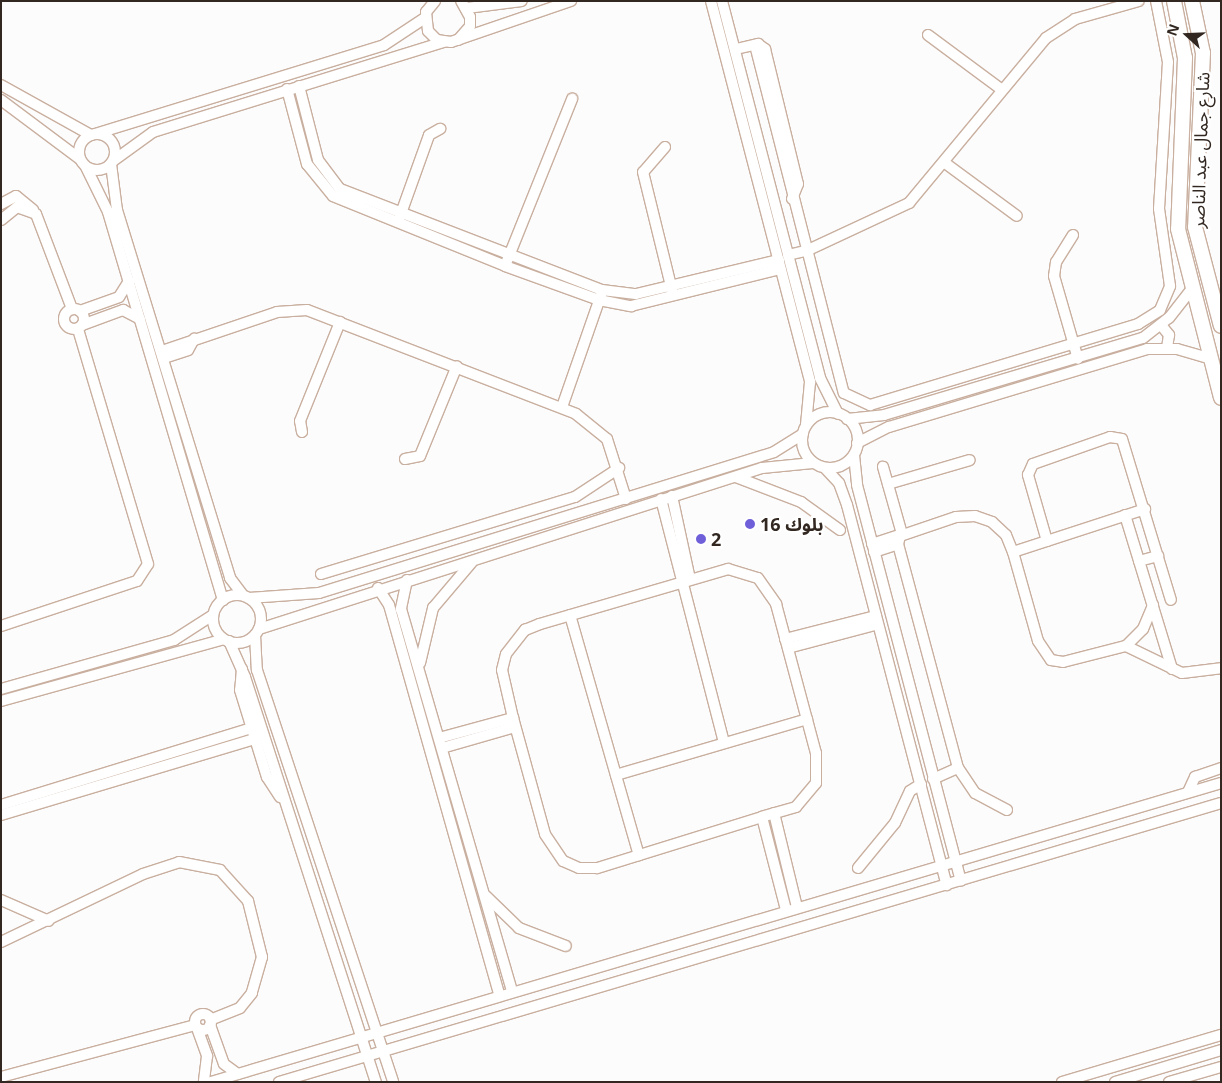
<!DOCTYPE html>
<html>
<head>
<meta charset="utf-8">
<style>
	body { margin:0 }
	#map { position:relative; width:1222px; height:1083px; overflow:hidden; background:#fcfcfc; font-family:"Open Sans","Noto Sans Arabic",sans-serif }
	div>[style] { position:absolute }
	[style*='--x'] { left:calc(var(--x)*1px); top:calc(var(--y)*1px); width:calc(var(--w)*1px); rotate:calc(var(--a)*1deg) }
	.roads { filter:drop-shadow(1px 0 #c9af9f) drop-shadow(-1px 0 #c9af9f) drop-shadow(0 1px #c9af9f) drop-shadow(0 -1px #c9af9f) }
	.minor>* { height:10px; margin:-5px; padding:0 5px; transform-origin:5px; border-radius:5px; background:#fff }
	.minor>.ring { margin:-5px; padding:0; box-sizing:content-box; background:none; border:10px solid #fff; border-radius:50% }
	.secondary>* { height:14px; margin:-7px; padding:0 7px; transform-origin:7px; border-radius:7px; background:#fff }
	.dots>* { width:14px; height:14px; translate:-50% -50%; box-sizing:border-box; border:2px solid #fff; border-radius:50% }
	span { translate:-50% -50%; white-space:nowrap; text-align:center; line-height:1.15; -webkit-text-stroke:4.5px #fff; paint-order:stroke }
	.street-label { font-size:18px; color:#322821 }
	.poi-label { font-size:18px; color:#322821; font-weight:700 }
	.left { translate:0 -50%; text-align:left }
	.frame { position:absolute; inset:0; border:2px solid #322821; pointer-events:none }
	.north { position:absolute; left:1162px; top:10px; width:50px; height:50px; -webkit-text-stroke:4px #fff; paint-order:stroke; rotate:290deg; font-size:14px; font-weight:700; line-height:20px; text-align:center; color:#322821 }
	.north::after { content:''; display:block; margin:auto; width:18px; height:22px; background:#322821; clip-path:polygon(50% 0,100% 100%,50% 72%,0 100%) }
</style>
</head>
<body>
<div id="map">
	<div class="roads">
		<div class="minor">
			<i style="--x:435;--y:1;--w:14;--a:129"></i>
			<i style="--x:426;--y:12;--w:19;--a:84"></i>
			<i style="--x:428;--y:31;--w:13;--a:45"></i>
			<i style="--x:437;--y:40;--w:14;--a:8"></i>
			<i style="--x:451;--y:42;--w:127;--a:-18.9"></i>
			<i style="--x:711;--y:1;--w:394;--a:75.4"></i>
			<i style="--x:810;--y:382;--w:43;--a:95.3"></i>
			<i style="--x:722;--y:1;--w:390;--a:75.4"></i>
			<i style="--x:820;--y:378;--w:40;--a:63.4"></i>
			<i style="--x:467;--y:8;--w:55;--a:-7.3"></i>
			<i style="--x:928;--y:35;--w:92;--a:36.6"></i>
			<i style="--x:458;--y:40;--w:18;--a:-49"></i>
			<i style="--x:470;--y:26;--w:9;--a:-90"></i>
			<i style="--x:470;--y:17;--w:18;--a:-119"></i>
			<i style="--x:755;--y:45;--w:359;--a:75.7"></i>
			<i style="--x:844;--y:393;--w:29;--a:25"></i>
			<i style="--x:870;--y:405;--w:280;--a:-16.8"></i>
			<i style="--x:1138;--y:324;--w:26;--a:-32"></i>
			<i style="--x:1160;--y:310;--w:26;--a:-67"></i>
			<i style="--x:1170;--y:286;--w:78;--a:-98.1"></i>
			<i style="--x:1159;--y:209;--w:147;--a:-86.5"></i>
			<i style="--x:1168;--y:62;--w:62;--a:-101.1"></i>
			<i style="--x:736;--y:49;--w:23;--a:-13"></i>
			<i style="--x:758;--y:44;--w:9;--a:36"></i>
			<i style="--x:765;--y:49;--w:139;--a:76.3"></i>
			<i style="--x:798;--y:184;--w:16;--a:112"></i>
			<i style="--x:1;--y:85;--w:103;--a:29.1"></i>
			<i style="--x:299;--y:86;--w:76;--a:75.6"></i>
			<i style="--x:318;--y:160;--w:36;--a:53"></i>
			<i style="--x:340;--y:189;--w:281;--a:21.1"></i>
			<i style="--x:602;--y:290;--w:34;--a:7"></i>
			<i style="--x:636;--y:294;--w:147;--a:-13.4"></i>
			<i style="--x:287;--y:89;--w:78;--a:75.1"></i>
			<i style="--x:307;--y:164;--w:41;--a:50.9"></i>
			<i style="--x:333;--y:196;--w:186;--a:22.1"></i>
			<i style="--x:505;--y:266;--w:100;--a:19.9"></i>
			<i style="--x:599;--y:300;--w:33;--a:11"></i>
			<i style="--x:631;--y:306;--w:154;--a:-13.9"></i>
			<i style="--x:1;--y:100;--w:99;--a:36.8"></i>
			<i class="ring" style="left:79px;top:134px;width:26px;height:26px"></i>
			<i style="--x:95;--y:134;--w:302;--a:-17.1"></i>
			<i style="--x:384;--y:45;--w:49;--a:-33.4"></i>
			<i style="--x:665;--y:147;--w:33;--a:131"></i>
			<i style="--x:643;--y:172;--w:122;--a:76.2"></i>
			<i style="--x:113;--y:161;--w:49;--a:-35.9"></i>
			<i style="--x:153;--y:132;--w:305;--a:-17.2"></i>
			<i style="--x:945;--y:163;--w:89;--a:36.4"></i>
			<i style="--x:111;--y:164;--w:46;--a:82.6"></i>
			<i style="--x:117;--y:210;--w:385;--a:72.9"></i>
			<i style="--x:230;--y:578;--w:21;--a:53"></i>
			<i style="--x:86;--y:167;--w:50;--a:63.9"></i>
			<i style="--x:108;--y:212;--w:405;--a:73.5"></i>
			<i style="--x:1;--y:204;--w:17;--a:-28"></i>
			<i style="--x:16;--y:196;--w:22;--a:39"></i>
			<i style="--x:399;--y:219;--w:89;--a:-70.3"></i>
			<i style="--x:429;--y:135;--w:13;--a:-29"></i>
			<i style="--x:1;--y:220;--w:21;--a:-39"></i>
			<i style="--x:17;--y:207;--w:20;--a:20"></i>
			<i style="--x:36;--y:214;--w:102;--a:69.2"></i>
			<i style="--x:1073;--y:235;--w:32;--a:122"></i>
			<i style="--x:1056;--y:262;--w:14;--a:98"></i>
			<i style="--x:1054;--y:276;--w:86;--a:73.9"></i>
			<i style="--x:788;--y:255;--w:18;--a:-13"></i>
			<i style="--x:806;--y:251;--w:114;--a:-25"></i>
			<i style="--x:909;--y:203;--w:214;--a:-50.3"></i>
			<i style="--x:1046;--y:38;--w:35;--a:-33"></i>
			<i style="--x:1075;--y:19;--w:66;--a:-15.7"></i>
			<i style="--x:507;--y:261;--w:175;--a:-68.1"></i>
			<i class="ring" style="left:64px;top:309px;width:10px;height:10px"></i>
			<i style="--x:80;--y:311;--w:41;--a:-19.7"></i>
			<i style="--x:119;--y:297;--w:19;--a:-58"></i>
			<i style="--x:82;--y:325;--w:44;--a:-20.1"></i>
			<i style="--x:123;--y:310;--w:19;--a:28"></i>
			<i style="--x:1161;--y:325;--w:13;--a:51"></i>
			<i style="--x:1169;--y:335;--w:13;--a:99"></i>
			<i style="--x:162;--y:351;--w:121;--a:-18.7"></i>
			<i style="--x:277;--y:312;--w:30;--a:-4"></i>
			<i style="--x:307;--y:310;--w:288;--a:21.1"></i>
			<i style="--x:576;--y:414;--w:40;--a:39"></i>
			<i style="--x:607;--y:439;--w:63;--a:72.4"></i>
			<i style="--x:164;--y:358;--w:25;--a:-18"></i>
			<i style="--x:188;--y:350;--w:13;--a:-61"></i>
			<i style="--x:562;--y:407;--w:119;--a:-70.8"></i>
			<i class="ring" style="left:802px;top:412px;width:46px;height:46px"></i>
			<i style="--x:847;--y:419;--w:37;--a:-6"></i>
			<i style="--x:884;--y:415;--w:270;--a:-16.6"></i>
			<i style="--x:1143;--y:338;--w:33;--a:-38"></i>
			<i style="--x:1169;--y:318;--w:37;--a:-52"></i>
			<i style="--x:302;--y:432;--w:11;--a:-100"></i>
			<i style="--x:300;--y:421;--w:107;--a:-68"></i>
			<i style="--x:857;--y:443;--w:36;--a:-27"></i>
			<i style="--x:889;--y:427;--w:270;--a:-16.8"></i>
			<i style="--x:1147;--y:349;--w:30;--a:0"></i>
			<i style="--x:1177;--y:349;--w:32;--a:16"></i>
			<i style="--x:854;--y:455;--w:30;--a:84"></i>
			<i style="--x:857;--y:485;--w:409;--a:75.3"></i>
			<i style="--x:405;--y:459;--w:15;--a:-11"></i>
			<i style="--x:420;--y:456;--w:97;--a:-67.7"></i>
			<i style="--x:825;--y:468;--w:21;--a:47"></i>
			<i style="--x:839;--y:483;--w:23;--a:70"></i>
			<i style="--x:847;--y:505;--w:393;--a:75.3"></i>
			<i style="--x:736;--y:477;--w:70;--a:21"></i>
			<i style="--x:801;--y:502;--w:48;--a:35.7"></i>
			<i style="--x:888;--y:484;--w:85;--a:-16.3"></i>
			<i style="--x:672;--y:496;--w:85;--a:77.8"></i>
			<i style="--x:661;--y:499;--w:252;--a:75.5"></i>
			<i style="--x:1125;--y:515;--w:161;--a:73"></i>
			<i style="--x:1047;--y:541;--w:69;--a:-106.1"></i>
			<i style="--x:1028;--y:475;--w:12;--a:-66"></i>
			<i style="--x:1033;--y:464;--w:82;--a:-19.3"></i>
			<i style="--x:1110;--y:437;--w:12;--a:9"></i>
			<i style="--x:1122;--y:439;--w:168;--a:73.1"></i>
			<i style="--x:872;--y:544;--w:32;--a:-18"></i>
			<i style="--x:902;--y:534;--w:70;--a:-105.8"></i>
			<i style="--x:874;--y:552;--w:25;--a:-18"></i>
			<i style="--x:1013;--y:552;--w:139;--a:-18"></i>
			<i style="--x:1139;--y:561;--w:20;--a:-15"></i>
			<i style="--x:728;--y:569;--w:31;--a:17"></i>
			<i style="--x:758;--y:578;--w:32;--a:55"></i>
			<i style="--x:776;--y:604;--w:154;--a:75"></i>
			<i style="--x:816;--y:753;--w:30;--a:90"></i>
			<i style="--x:816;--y:783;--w:31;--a:130"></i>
			<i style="--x:796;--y:807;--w:35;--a:164"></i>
			<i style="--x:762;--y:817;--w:173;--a:162.8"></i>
			<i style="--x:597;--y:868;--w:18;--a:180"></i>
			<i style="--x:579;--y:868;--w:17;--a:-156"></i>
			<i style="--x:563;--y:861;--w:32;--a:-124"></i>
			<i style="--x:545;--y:834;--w:120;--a:-105.4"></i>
			<i style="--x:513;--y:718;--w:49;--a:-102.9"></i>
			<i style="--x:502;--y:670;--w:16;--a:-76"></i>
			<i style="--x:506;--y:654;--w:31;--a:-52"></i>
			<i style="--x:525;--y:630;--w:16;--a:-22"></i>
			<i style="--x:540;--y:624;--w:196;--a:-16.3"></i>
			<i style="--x:321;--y:574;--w:265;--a:-16.9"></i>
			<i style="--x:575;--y:497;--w:53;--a:-33.4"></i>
			<i style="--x:407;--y:580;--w:30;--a:102"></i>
			<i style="--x:401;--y:609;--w:399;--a:73.8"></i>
			<i style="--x:378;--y:588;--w:20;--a:57"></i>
			<i style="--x:389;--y:605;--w:406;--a:74.2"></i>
			<i class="ring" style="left:213px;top:595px;width:38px;height:38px"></i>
			<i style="--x:249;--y:598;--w:70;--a:-4.1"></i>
			<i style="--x:319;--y:593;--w:476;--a:-17.2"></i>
			<i style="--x:774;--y:452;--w:34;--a:-32"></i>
			<i style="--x:570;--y:615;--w:250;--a:74"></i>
			<i style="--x:1;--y:626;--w:143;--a:-18.3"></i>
			<i style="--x:137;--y:581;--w:20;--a:-57"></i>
			<i style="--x:148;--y:564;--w:245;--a:-106.6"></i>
			<i style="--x:259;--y:629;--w:528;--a:-17.75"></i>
			<i style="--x:762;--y:468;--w:51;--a:-5.6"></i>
			<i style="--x:255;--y:635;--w:35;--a:87"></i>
			<i style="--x:257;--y:670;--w:434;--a:71.7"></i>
			<i style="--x:785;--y:639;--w:94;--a:-14.2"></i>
			<i style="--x:229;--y:641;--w:39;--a:66"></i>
			<i style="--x:245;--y:677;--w:426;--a:72.1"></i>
			<i style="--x:1126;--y:646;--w:62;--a:25.7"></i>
			<i style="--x:1182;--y:673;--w:39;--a:-7"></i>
			<i style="--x:788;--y:648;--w:93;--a:-14.9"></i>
			<i style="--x:420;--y:663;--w:57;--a:-76.7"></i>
			<i style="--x:433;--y:608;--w:60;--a:-49.7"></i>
			<i style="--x:242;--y:669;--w:21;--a:95"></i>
			<i style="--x:240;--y:690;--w:91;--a:72.8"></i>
			<i style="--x:267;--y:777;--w:24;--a:57"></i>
			<i style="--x:1;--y:689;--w:180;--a:-15.8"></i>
			<i style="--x:174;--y:640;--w:46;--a:-32.7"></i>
			<i style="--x:1;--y:701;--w:231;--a:-15.5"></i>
			<i style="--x:439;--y:738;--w:77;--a:-15.1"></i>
			<i style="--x:442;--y:748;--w:76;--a:-16"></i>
			<i style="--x:616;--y:775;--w:199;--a:-16.3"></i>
			<i style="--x:933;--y:779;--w:27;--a:-24"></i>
			<i style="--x:1188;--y:792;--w:17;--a:-65"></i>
			<i style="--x:1195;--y:777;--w:28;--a:-19"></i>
			<i style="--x:1;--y:805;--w:263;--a:-17.1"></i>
			<i style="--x:1007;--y:810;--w:36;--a:-152"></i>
			<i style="--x:975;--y:793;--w:30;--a:-124"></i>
			<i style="--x:958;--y:768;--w:232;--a:-105"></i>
			<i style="--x:898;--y:544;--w:8;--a:-76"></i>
			<i style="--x:900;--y:536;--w:59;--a:-18.7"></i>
			<i style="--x:956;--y:517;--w:19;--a:-3"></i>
			<i style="--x:975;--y:516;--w:18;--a:19"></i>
			<i style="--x:992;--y:522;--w:19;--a:43"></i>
			<i style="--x:1006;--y:535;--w:18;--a:68"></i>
			<i style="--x:1013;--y:552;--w:92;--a:74.3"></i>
			<i style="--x:1038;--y:641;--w:23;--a:56"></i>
			<i style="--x:1051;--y:660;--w:12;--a:9"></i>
			<i style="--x:1063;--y:662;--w:65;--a:-14.3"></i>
			<i style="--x:1126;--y:646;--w:24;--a:-45"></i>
			<i style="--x:1143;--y:629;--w:26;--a:-67"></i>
			<i style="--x:774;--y:813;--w:97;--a:76.3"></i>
			<i style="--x:1;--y:815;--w:265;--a:-16.7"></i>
			<i style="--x:762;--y:817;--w:96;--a:75.5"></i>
			<i style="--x:858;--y:868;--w:58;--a:-50.6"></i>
			<i style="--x:895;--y:823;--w:35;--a:-65"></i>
			<i style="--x:910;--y:791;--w:13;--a:-32"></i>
			<i style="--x:486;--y:896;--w:46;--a:44.1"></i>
			<i style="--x:519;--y:928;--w:50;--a:21"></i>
			<i style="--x:1;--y:900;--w:52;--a:23.6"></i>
			<i style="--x:1;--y:942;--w:157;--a:-25.6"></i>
			<i style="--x:143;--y:874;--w:38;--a:-18"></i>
			<i style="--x:179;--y:862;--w:42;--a:11"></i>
			<i style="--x:220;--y:870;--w:42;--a:47.9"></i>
			<i style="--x:248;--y:901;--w:58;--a:76"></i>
			<i style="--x:262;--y:957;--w:37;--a:106"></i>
			<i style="--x:252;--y:993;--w:19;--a:129"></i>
			<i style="--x:240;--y:1008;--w:32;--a:158"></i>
			<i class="ring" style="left:195px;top:1014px;width:6px;height:6px"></i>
			<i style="--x:210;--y:1025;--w:41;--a:70.3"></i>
			<i style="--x:224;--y:1064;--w:17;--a:36"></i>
			<i style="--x:197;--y:1028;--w:30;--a:70"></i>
			<i style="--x:207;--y:1056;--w:26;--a:97"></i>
			<i style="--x:1;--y:1077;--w:201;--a:-15"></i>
			<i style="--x:211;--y:1082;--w:1053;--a:-16.49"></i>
			<i style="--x:279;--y:1082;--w:982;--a:-16.5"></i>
			<i style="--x:1062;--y:1082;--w:166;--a:-16.5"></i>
			<i style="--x:1115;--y:1082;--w:111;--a:-16.8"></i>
			<i style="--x:1169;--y:1082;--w:54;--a:-16.1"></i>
		</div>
		<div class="secondary">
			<i style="--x:1174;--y:1;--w:58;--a:79.1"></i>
			<i style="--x:1185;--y:58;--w:171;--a:92.3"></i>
			<i style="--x:1178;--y:229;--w:174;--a:75.7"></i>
			<i style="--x:1192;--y:1;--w:53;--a:78.1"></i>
			<i style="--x:1203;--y:53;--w:174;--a:92.6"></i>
			<i style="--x:1195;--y:227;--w:102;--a:75.3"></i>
		</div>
	</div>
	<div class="dots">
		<i style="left:750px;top:524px;background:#6f60da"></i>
		<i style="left:701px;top:539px;background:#6f60da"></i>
	</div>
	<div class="street-label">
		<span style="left:1200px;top:150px;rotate:-88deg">شارع جمال عبد الناصر</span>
	</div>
	<div class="poi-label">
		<span class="left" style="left:760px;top:524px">بلوك 16</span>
		<span class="left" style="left:711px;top:539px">2</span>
	</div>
	<div class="frame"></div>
	<div class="north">N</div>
</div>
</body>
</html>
